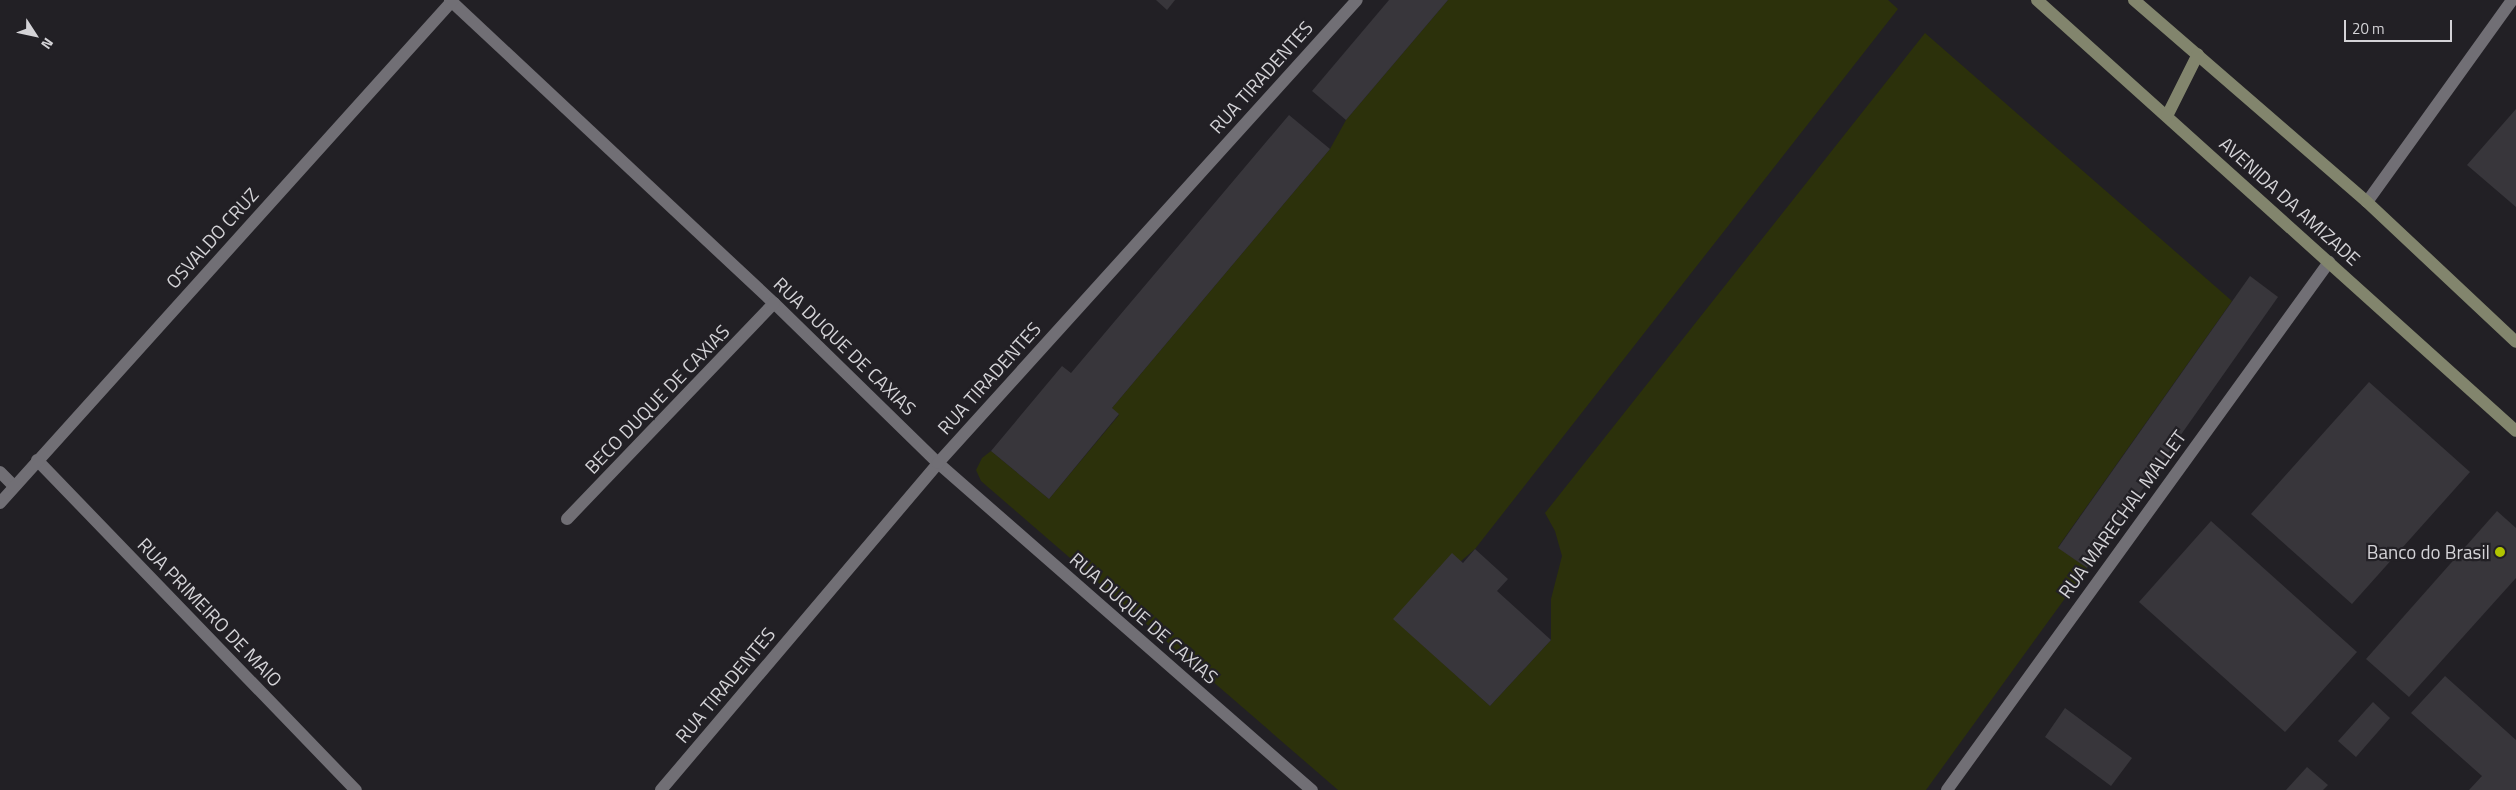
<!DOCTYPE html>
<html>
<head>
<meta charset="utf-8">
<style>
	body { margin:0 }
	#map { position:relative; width:2516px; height:790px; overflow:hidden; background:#222025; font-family:"Titillium Web",sans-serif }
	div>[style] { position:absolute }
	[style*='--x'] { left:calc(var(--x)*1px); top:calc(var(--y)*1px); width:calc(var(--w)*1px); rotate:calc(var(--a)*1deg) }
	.green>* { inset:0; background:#2c310b }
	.building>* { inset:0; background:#38363b }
	.minor>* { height:12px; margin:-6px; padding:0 6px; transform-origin:6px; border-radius:6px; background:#716f75 }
	.tertiary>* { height:12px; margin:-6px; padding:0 6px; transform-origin:6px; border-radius:6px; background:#716f75 }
	.secondary>* { height:12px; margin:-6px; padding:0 6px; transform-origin:6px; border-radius:6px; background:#82856d }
	.dots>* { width:14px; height:14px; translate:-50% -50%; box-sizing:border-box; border:2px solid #222025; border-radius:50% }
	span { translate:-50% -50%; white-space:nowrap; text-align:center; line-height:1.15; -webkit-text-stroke:4.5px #222025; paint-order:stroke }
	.street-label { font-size:19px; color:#d4d3d7 }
	.poi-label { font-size:19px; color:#d4d3d7 }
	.right { translate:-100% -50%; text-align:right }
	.north { position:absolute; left:10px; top:10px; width:50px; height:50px; -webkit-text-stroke:4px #222025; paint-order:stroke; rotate:125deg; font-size:14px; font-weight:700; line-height:20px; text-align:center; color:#d4d3d7 }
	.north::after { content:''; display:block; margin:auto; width:18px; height:22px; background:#d4d3d7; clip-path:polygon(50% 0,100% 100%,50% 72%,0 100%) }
	.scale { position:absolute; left:2344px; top:20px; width:108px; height:22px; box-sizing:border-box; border:2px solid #d4d3d7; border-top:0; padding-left:6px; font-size:15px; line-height:18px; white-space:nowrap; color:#d4d3d7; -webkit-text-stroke:4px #222025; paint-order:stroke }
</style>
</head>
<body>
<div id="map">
	<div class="green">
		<i style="clip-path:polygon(1448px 0,1888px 0,1898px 9px,1475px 549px,1394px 619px,1490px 706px,1551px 640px,1551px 599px,1562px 556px,1555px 531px,1545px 513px,1925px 33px,2232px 301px,2058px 547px,2087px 568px,1926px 790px,1338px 790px,981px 481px,976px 470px,982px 458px,991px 451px,1049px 499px,1119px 415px,1112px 408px,1330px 149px,1346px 120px)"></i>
	</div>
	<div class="building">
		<i style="clip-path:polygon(1156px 0,1175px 0,1167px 10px)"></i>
		<i style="clip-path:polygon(1389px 0,1448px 0,1346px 120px,1312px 91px)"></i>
		<i style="clip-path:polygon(2516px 109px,2516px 207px,2467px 165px)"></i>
		<i style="clip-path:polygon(1289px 115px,1330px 149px,1112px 408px,1119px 414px,1049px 499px,991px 451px,1062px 366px,1071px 373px)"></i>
		<i style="clip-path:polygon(2250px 276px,2278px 297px,2087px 568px,2058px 548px)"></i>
		<i style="clip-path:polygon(2369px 382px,2470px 472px,2352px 604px,2251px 514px)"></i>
		<i style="clip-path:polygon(2497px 511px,2516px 528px,2516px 578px,2409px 697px,2366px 659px)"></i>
		<i style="clip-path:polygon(2211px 521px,2357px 652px,2285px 732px,2139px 602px)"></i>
		<i style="clip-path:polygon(1475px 549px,1508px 579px,1497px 591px,1551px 640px,1490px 706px,1393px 619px,1452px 553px,1463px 563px)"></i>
		<i style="clip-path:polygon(2445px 676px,2516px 740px,2516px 790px,2469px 790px,2482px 776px,2411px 713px)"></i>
		<i style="clip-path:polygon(2373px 702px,2390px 718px,2356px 757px,2338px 741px)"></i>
		<i style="clip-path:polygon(2065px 708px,2132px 758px,2111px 786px,2045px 737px)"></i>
		<i style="clip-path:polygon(2307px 767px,2328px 785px,2323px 790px,2286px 790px)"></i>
	</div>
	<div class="minor">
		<i style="--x:450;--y:0;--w:444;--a:43.1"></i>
		<i style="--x:774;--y:303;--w:229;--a:44.3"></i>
		<i style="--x:938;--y:463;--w:497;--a:41.2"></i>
		<i style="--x:2367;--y:202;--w:249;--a:-54.3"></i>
		<i style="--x:37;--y:460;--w:459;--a:46"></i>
		<i style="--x:0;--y:472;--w:20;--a:45"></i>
		<i style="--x:0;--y:503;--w:677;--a:-47.99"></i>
		<i style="--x:567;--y:519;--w:299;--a:-46.2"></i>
		<i style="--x:1947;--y:790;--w:652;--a:-54.11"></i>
	</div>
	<div class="tertiary">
		<i style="--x:661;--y:790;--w:429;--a:-49.7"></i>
		<i style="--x:938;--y:463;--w:624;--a:-47.86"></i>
	</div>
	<div class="secondary">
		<i style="--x:2037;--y:0;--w:644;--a:41.98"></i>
		<i style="--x:2134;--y:0;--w:308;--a:40.9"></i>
		<i style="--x:2367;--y:202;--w:204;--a:43.2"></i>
		<i style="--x:2167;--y:116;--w:69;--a:-63.4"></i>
	</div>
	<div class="dots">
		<i style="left:2500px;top:552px;background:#b1c500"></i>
	</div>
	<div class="street-label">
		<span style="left:1261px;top:77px;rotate:-48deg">RUA TIRADENTES</span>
		<span style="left:2290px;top:201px;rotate:42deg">AVENIDA DA AMIZADE</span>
		<span style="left:212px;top:238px;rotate:-48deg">OSVALDO CRUZ</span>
		<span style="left:845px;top:346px;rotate:44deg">RUA DUQUE DE CAXIAS</span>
		<span style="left:989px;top:378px;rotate:-48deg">RUA TIRADENTES</span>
		<span style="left:657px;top:399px;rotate:-46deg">BECO DUQUE DE CAXIAS</span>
		<span style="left:2122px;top:514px;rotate:-54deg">RUA MARECHAL MALLET</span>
		<span style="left:210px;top:612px;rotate:46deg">RUA PRIMEIRO DE MAIO</span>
		<span style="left:1144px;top:618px;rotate:41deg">RUA DUQUE DE CAXIAS</span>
		<span style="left:725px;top:685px;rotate:-50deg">RUA TIRADENTES</span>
	</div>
	<div class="poi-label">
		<span class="right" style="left:2490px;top:552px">Banco do Brasil</span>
	</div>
	<div class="north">N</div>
	<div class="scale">20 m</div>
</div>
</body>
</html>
